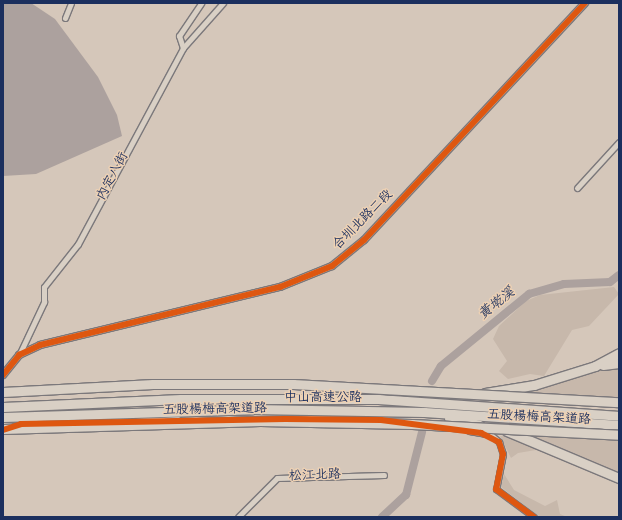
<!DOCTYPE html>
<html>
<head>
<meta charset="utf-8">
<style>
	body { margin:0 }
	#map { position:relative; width:622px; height:520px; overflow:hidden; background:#d5c7ba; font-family:Dekko,"LXGW WenKai TC",sans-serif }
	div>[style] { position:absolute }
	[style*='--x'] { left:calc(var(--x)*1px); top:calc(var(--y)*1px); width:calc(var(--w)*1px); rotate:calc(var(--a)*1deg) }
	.green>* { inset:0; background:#c7b8ab }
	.water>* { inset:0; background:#aca19e }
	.river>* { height:8px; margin:-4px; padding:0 4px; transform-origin:4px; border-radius:4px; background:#aca19e }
	.roads { filter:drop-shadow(1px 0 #7b787b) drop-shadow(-1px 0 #7b787b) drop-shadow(0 1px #7b787b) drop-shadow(0 -1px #7b787b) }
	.minor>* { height:5px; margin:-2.5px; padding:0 2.5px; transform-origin:2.5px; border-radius:2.5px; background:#d9d0c5 }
	.tertiary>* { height:6px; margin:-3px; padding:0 3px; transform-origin:3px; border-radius:3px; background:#d9d0c5 }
	.motorway>* { height:9px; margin:-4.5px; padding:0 4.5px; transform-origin:4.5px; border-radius:4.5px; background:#d9d0c5 }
	.bridges { filter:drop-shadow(1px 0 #7b787b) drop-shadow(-1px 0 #7b787b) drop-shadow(0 1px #7b787b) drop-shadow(0 -1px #7b787b) }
	.motorway-bridge>* { height:9px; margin:-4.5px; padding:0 4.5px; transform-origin:4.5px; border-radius:4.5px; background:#d9d0c5 }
	.cycleway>* { height:6px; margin:-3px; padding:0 3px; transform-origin:3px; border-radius:3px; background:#de5710 }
	span { translate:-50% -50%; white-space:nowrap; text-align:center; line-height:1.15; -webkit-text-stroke:3px #edd1b4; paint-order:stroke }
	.street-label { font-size:13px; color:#1b2f5e }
	.water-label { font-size:14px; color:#344368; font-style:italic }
	.frame { position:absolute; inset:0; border:4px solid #1b2f5e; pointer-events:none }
</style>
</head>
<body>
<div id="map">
	<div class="green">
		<i style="clip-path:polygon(614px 287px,619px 294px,589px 326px,572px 330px,544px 376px,530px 374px,508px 379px,499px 371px,507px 361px,493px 339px,499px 326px,526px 301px,540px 295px)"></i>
		<i style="clip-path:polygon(619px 364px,619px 405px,476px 396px,579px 374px)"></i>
		<i style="clip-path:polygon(518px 431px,619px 437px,619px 474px)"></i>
		<i style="clip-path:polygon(500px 436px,517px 437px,542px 449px,518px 453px,511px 458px)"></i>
		<i style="clip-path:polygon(504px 474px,514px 490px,545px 506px,557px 500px,560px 514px,567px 517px,540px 517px,501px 487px)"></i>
	</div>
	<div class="water">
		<i style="clip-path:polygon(3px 3px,31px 3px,55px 19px,98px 77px,117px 115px,122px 136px,36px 174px,3px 176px)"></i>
	</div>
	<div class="river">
		<i style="--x:432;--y:381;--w:17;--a:-59"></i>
		<i style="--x:441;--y:366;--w:114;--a:-39.3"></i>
		<i style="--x:529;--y:294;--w:36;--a:-16"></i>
		<i style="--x:564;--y:284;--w:46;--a:-2.5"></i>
		<i style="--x:610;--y:282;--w:11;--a:-38"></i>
		<i style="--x:382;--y:517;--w:33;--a:-43"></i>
		<i style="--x:406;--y:495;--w:65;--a:-75.7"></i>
	</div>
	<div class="roads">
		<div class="minor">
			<i style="--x:65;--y:18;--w:16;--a:-68"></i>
			<i style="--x:183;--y:48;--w:13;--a:-108"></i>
			<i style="--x:179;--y:36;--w:40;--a:-56"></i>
			<i style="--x:577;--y:188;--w:62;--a:-47.6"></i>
			<i style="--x:19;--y:355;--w:59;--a:-64.7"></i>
			<i style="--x:44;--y:302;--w:15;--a:-90"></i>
			<i style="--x:44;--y:287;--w:55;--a:-51.7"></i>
			<i style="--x:78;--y:244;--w:222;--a:-61.8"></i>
			<i style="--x:183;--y:48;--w:60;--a:-48.4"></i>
			<i style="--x:14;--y:426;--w:164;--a:-2.4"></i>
			<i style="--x:469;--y:431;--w:22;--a:10"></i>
			<i style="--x:491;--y:435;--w:11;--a:41"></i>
			<i style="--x:499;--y:442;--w:13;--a:72"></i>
			<i style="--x:503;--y:454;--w:36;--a:101"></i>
			<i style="--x:496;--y:489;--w:47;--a:36.4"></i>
			<i style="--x:238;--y:517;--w:55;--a:-45"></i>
			<i style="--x:277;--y:478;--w:107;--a:-1.6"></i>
		</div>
		<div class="tertiary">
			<i style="--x:3;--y:375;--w:26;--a:-51"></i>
			<i style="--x:19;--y:355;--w:23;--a:-25"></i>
			<i style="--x:40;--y:345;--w:247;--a:-13.6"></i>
			<i style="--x:280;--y:287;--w:56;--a:-22"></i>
			<i style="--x:332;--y:266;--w:41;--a:-39.1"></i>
			<i style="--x:364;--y:240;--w:324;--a:-47"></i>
		</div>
		<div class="motorway">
			<i style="--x:603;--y:365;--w:16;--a:-7"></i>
			<i style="--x:485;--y:393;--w:50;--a:-9.3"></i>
			<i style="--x:534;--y:385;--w:64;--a:-17.3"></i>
			<i style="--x:595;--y:366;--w:27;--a:-28"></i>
			<i style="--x:3;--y:407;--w:178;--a:-2.6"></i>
			<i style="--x:181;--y:399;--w:197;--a:0"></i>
			<i style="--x:378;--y:399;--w:242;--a:4"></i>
			<i style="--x:3;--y:417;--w:250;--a:-1.8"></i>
			<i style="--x:253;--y:409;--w:171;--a:1"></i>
			<i style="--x:424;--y:412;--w:195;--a:3.8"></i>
			<i style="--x:449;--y:418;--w:31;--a:13"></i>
			<i style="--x:507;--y:431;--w:121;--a:22.8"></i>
		</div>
	</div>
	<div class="bridges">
		<div class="motorway-bridge">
			<i style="--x:3;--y:392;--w:150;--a:-3.1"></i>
			<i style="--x:153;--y:384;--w:140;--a:0"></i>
			<i style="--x:293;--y:384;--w:326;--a:3.2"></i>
			<i style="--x:3;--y:429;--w:257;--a:-1.8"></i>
			<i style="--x:260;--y:421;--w:152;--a:1.1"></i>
			<i style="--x:412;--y:424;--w:207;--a:3"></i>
		</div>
	</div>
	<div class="cycleway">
		<i style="--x:3;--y:375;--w:26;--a:-51"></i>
		<i style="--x:19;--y:355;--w:23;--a:-25"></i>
		<i style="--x:40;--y:345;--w:247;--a:-13.6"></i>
		<i style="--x:280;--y:287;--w:56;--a:-22"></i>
		<i style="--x:332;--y:266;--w:41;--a:-39.1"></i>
		<i style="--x:364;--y:240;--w:324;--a:-47"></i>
		<i style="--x:3;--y:430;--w:19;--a:-18"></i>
		<i style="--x:21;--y:424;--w:264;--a:-1.1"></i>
		<i style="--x:285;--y:419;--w:96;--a:0.6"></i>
		<i style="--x:381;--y:420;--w:101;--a:7.4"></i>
		<i style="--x:481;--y:433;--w:20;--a:27"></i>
		<i style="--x:499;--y:442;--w:13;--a:72"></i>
		<i style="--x:503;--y:454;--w:36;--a:101"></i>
		<i style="--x:496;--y:489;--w:47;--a:36.4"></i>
	</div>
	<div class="street-label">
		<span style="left:114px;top:177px;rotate:-62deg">內定八街</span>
		<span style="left:364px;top:221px;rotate:-45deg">合圳北路二段</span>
		<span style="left:323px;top:399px">中山高速公路</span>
		<span style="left:215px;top:411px;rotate:-1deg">五股楊梅高架道路</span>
		<span style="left:539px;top:419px;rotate:3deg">五股楊梅高架道路</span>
		<span style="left:315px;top:477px;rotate:-2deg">松江北路</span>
	</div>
	<div class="water-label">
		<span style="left:497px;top:304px;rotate:-39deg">黃墘溪</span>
	</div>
	<div class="frame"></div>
</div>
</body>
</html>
